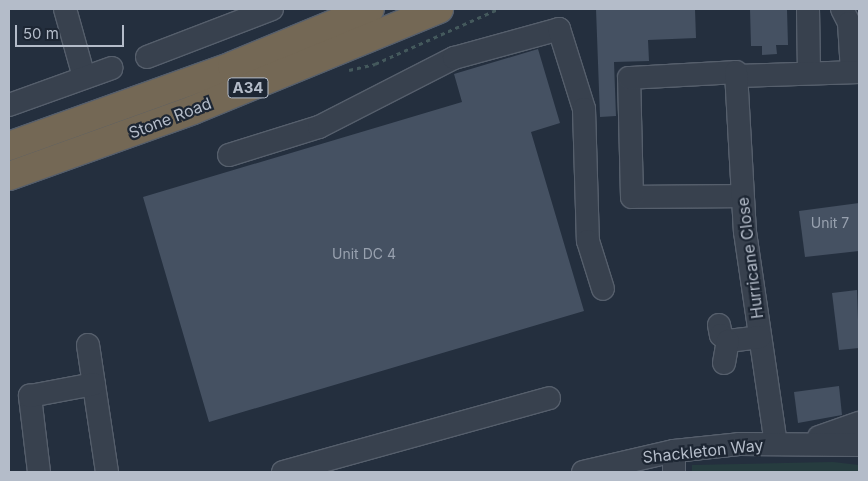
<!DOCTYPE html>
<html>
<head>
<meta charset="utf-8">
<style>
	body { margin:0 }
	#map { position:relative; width:868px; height:481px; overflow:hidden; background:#242f3e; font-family:Inter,sans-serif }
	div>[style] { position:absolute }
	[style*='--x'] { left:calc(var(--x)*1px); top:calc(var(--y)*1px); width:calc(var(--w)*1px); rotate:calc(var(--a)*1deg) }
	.green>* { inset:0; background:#263c3f }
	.building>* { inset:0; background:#455162 }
	.path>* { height:2.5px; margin-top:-1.25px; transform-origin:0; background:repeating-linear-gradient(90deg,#44595c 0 4px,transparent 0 8px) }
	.roads { filter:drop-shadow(1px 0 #565f6c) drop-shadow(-1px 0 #565f6c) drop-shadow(0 1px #565f6c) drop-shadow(0 -1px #565f6c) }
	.minor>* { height:22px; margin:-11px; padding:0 11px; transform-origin:11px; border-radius:11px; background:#38414e }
	.highway>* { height:28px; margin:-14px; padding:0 14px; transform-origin:14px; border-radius:14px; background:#746855 }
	span { translate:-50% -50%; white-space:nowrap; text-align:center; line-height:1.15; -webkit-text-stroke:4.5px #1d2633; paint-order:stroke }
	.number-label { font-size:14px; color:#98a1af }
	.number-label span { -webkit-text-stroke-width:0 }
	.shield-label span { padding:1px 4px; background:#1d2633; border:1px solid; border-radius:4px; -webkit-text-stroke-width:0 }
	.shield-label { font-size:15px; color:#b4bcc9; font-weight:700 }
	.street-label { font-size:16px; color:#b4bcc9 }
	.frame { position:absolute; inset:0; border:10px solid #b4bcc9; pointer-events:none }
	.scale { position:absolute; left:15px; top:25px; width:109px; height:22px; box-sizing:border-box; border:2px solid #b4bcc9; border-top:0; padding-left:6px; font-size:15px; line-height:18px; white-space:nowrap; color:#b4bcc9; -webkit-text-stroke:4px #1d2633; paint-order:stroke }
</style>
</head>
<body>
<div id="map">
	<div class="green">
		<i style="clip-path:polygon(833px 462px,859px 465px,859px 472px,692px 472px,692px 465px)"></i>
	</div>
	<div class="building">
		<i style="clip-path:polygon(596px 9px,695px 9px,696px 38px,648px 40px,649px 61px,614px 62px,616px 116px,600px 117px)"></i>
		<i style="clip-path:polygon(750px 9px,787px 9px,788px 45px,776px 45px,777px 54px,762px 55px,762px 46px,751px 46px)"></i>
		<i style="clip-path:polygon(538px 49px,560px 123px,531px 132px,584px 311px,209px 422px,143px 197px,462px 102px,454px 74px)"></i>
		<i style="clip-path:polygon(859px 203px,859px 251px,805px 257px,799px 211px)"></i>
		<i style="clip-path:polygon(857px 290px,859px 348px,839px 350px,832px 293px)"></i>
		<i style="clip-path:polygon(839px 386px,842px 415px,798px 423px,794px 392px)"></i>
	</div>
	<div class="path">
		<i style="--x:349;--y:70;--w:27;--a:-13"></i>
		<i style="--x:375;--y:64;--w:135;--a:-24.1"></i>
	</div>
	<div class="roads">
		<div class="minor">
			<i style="--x:65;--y:9;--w:71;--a:74.4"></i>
			<i style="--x:808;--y:9;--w:64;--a:89.1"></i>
			<i style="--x:842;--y:9;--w:16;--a:63"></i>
			<i style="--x:849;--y:23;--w:49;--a:86.5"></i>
			<i style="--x:147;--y:57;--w:134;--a:-21"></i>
			<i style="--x:737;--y:76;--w:122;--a:-1.9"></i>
			<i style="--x:9;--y:105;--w:109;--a:-19.8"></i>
			<i style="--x:229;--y:155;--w:94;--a:-17.3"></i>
			<i style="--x:319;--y:127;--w:152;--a:-27.1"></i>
			<i style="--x:454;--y:58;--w:109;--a:-15.4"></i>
			<i style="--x:559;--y:29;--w:84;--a:72.6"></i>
			<i style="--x:584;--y:109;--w:132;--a:88.3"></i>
			<i style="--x:588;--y:241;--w:50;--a:72.6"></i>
			<i style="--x:742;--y:196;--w:110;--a:179.5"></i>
			<i style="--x:632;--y:197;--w:119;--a:-91.4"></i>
			<i style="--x:629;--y:78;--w:107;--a:-3.2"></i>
			<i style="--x:736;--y:72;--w:160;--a:86.8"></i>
			<i style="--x:745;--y:232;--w:214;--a:81.7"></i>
			<i style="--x:719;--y:325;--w:10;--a:79"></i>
			<i style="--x:721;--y:335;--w:9;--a:41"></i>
			<i style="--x:728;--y:341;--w:32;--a:-7"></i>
			<i style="--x:88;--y:345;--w:128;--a:81.5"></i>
			<i style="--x:724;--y:363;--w:22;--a:-80"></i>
			<i style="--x:819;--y:437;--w:42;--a:-19.3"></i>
			<i style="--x:674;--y:451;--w:21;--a:90"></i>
			<i style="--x:39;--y:472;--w:77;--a:-96.8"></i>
			<i style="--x:30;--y:396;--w:65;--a:-10.6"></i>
			<i style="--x:283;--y:472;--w:276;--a:-15.5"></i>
			<i style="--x:583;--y:472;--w:93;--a:-13"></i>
			<i style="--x:674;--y:451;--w:65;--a:-6.1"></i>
			<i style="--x:739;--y:444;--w:120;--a:0.5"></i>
		</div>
		<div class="highway">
			<i style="--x:9;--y:146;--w:237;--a:-19.7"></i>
			<i style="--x:232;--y:66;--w:149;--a:-22.4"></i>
			<i style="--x:9;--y:176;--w:195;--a:-19.7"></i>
			<i style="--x:193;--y:110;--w:266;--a:-22.3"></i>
		</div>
	</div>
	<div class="number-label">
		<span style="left:830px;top:223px">Unit 7</span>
		<span style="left:364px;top:254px">Unit DC 4</span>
	</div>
	<div class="shield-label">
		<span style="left:248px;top:88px">A34</span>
	</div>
	<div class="street-label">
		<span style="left:170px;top:118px;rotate:-21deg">Stone Road</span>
		<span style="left:750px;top:258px;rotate:-97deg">Hurricane Close</span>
		<span style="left:703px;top:451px;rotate:-6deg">Shackleton Way</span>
	</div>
	<div class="frame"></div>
	<div class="scale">50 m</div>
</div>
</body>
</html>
